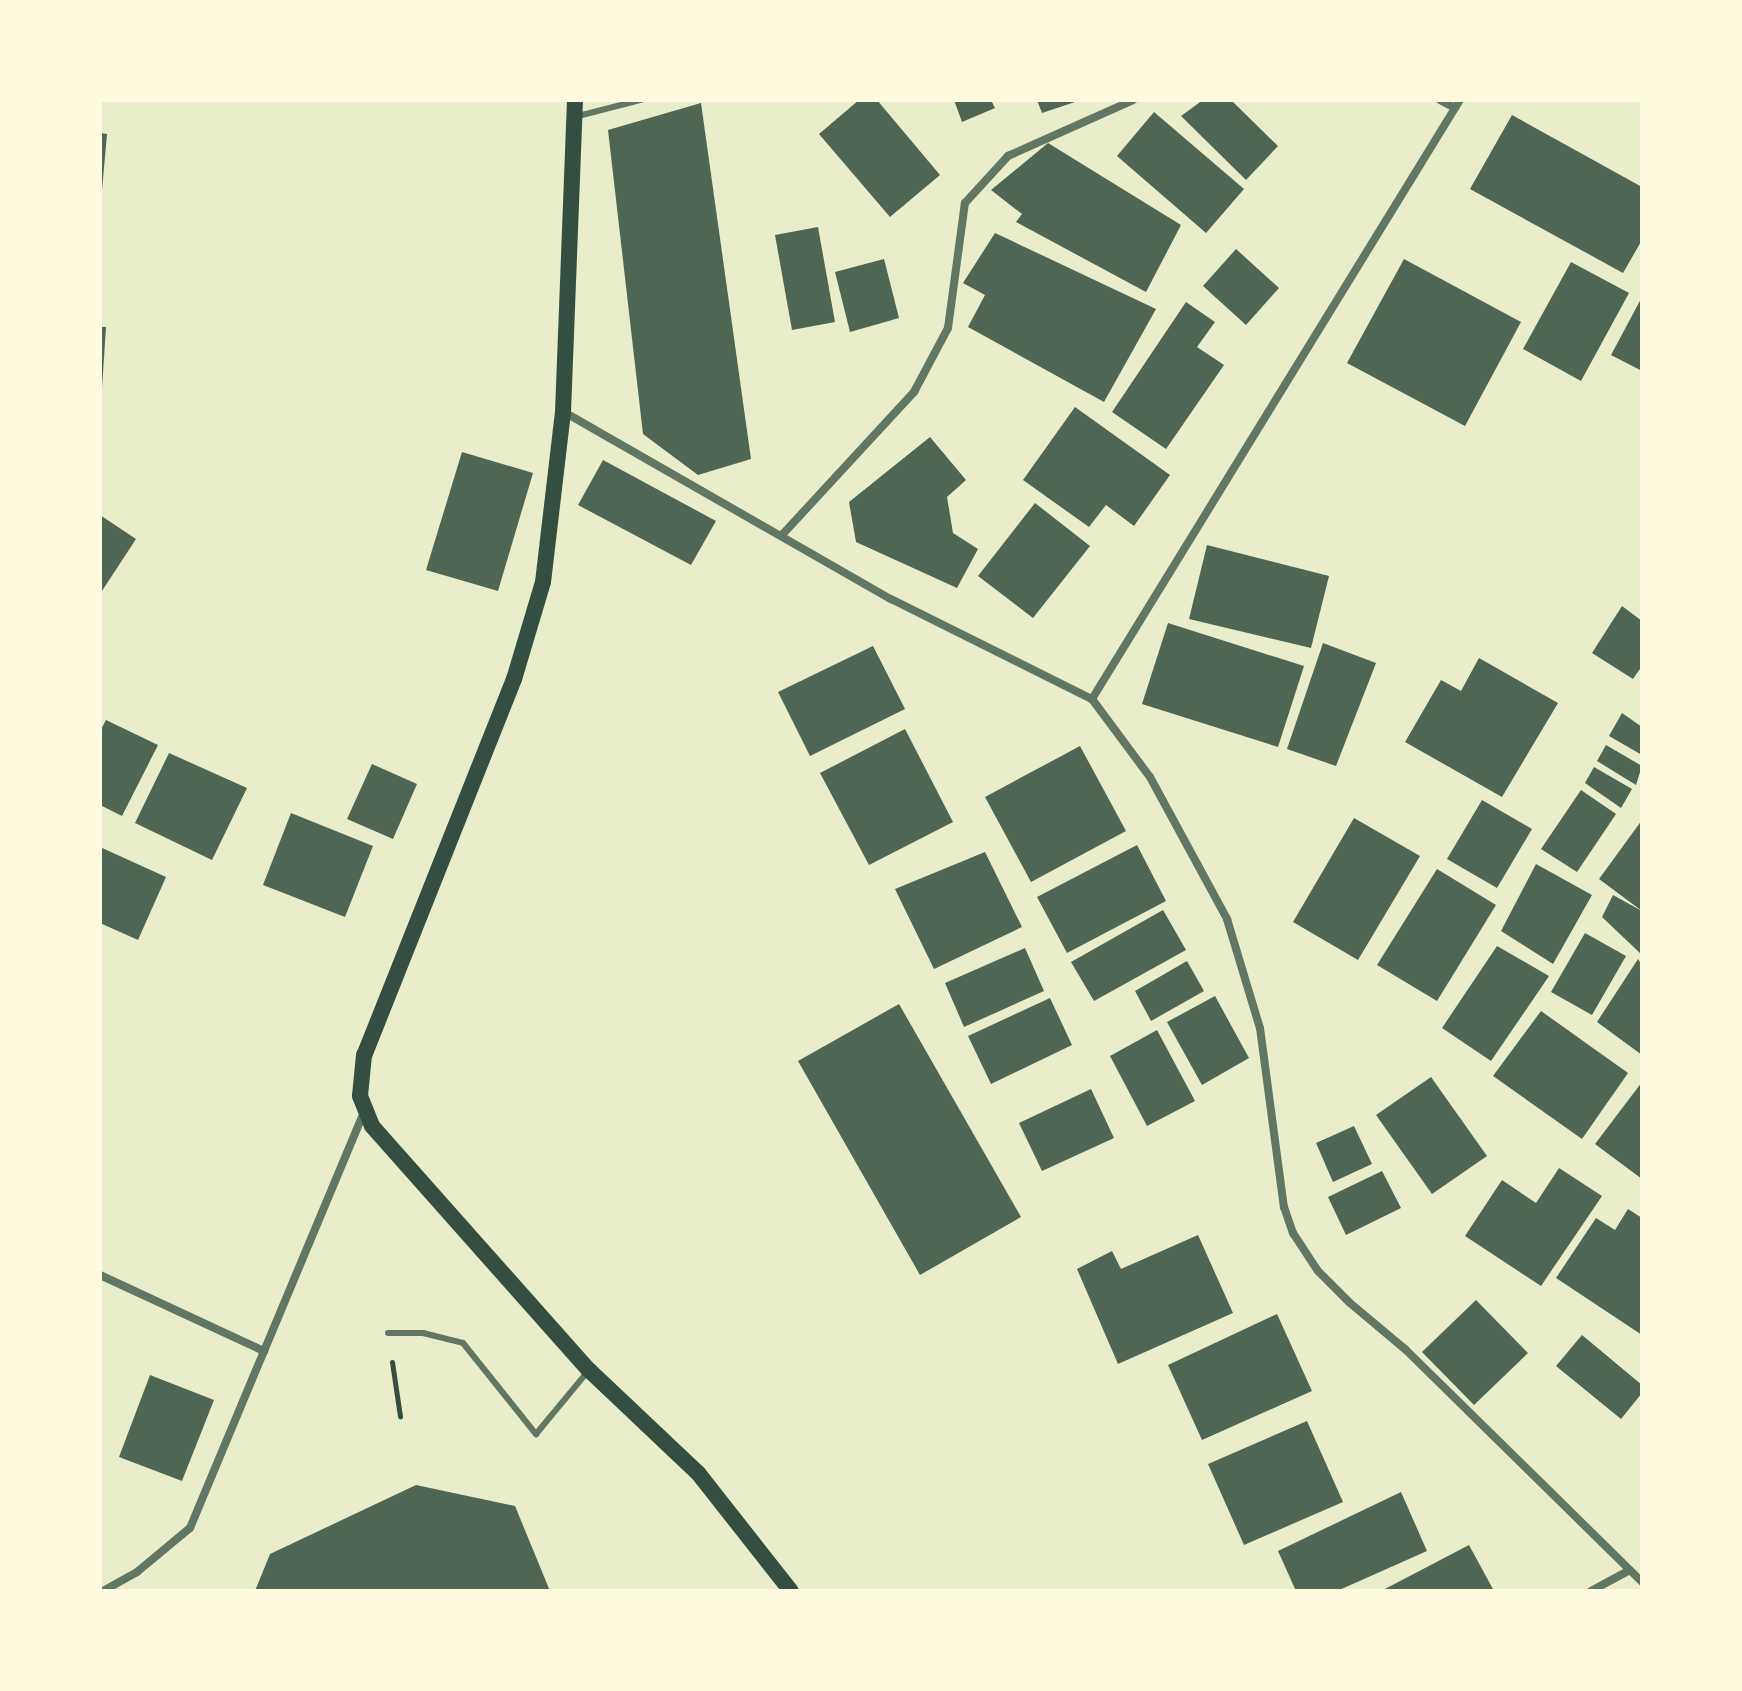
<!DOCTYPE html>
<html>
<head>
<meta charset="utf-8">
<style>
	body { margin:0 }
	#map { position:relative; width:1742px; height:1691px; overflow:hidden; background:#e9edc9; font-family:"Work Sans",sans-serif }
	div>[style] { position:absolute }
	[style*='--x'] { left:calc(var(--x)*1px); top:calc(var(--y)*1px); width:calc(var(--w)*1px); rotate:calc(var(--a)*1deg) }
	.building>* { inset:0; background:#4f6655 }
	.path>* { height:5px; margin:-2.5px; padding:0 2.5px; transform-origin:2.5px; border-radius:2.5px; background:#344e41 }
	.service>* { height:6px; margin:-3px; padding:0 3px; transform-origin:3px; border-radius:3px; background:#617663 }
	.minor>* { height:8px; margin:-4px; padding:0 4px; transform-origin:4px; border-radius:4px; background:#617663 }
	.secondary>* { height:16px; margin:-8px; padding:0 8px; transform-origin:8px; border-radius:8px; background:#344e41 }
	span { translate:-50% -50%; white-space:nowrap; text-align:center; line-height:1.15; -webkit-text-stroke:6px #fefae0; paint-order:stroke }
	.frame { position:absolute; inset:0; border:102px solid #fefae0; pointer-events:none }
</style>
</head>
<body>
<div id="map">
	<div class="building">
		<i style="clip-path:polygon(859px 100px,877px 100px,940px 175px,890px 217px,819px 134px)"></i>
		<i style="clip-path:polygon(954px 100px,991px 100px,995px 108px,962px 122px)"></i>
		<i style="clip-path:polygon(1037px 100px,1078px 100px,1078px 101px,1042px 113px)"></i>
		<i style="clip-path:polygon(1203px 100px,1231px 100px,1278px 146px,1246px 180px,1181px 116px)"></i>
		<i style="clip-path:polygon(701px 103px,751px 459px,698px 475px,643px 434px,608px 130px)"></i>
		<i style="clip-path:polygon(1154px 112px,1244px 189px,1206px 233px,1117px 156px)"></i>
		<i style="clip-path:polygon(1512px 115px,1642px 187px,1642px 240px,1623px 273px,1470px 189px)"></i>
		<i style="clip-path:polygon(100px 133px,107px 134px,102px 190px,100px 190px)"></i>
		<i style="clip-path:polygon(1048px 143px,1181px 225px,1146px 292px,1016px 222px,1022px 214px,991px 190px)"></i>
		<i style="clip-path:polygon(818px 227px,835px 322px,792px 330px,775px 235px)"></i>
		<i style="clip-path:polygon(995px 233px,1156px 309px,1104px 402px,968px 327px,985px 295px,963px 283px)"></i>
		<i style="clip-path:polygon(1236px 249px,1279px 288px,1246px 325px,1203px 286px)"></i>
		<i style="clip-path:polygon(884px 259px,899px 318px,850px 332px,835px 272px)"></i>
		<i style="clip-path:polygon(1404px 259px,1521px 322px,1465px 426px,1347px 363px)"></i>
		<i style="clip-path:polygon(1571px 262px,1629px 293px,1581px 381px,1523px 349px)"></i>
		<i style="clip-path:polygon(1642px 297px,1642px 371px,1611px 355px)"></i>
		<i style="clip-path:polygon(1186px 302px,1215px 322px,1197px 347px,1224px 365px,1166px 449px,1112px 412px)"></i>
		<i style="clip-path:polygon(100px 327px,106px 327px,102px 388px,100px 388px)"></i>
		<i style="clip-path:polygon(1075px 407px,1170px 475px,1134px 526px,1106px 505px,1089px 527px,1023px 480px)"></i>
		<i style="clip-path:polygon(930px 437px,966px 480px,947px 497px,953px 533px,978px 549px,957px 588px,856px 542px,849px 502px)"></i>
		<i style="clip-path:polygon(462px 452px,533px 473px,498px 591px,426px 570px)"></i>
		<i style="clip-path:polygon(603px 460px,716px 521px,691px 565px,578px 505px)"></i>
		<i style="clip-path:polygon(1035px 503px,1090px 546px,1033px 618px,978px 576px)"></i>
		<i style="clip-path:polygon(100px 515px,136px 539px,100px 594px)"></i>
		<i style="clip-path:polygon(1207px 545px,1329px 576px,1311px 648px,1189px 619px)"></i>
		<i style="clip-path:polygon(1622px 606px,1642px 621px,1642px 666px,1633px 679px,1592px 653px)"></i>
		<i style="clip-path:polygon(1168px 623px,1304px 666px,1278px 747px,1142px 704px)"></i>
		<i style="clip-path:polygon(1323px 643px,1376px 663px,1336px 766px,1287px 749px)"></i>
		<i style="clip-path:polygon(873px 646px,905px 709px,810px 756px,778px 692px)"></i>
		<i style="clip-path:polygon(1479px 658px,1558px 703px,1502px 797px,1405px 742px,1441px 680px,1461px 691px)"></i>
		<i style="clip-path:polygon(1622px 713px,1642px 727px,1642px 755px,1609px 736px)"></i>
		<i style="clip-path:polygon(106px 720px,158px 745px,122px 816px,100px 805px,100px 731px)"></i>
		<i style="clip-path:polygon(905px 729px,953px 822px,869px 865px,820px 773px)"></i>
		<i style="clip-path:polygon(1606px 745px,1642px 766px,1636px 785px,1597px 761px)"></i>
		<i style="clip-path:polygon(1080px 746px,1126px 831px,1031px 882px,985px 797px)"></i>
		<i style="clip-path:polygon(169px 753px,247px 788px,212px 860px,135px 823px)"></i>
		<i style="clip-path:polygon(372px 764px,417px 784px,393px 839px,347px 819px)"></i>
		<i style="clip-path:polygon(1594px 767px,1632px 789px,1621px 808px,1585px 783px)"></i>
		<i style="clip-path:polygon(1581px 790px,1616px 814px,1577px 872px,1541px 849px)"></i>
		<i style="clip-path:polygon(1482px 800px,1532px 829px,1497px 888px,1447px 859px)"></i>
		<i style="clip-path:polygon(291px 813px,373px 846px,345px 917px,263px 885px)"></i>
		<i style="clip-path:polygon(1354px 818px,1420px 856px,1358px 960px,1293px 922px)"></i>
		<i style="clip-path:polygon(1642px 820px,1642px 911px,1599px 879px)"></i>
		<i style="clip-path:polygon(1137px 845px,1166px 901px,1067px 953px,1037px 897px)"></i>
		<i style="clip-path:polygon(100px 847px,166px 877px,138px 940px,100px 923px)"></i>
		<i style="clip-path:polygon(985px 852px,1022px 927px,934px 969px,895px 889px)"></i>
		<i style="clip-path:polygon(1536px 864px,1592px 895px,1553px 964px,1501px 931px)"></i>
		<i style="clip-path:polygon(1437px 869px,1496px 905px,1437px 1001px,1377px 965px)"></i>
		<i style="clip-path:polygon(1613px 895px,1642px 911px,1642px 955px,1602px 917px)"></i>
		<i style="clip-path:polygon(1163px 910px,1186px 950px,1094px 1001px,1071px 962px)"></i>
		<i style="clip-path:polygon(1585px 933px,1626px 956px,1592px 1015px,1551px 992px)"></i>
		<i style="clip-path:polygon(1497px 946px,1549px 976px,1491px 1061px,1442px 1028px)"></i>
		<i style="clip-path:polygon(1025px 948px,1044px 991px,964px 1027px,945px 983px)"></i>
		<i style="clip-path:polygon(1638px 959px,1642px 965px,1642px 1055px,1597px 1022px)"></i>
		<i style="clip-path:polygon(1187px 961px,1204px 991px,1151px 1021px,1135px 991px)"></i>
		<i style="clip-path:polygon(1215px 996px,1249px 1058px,1202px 1085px,1167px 1022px)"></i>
		<i style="clip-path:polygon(1050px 998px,1072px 1045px,991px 1084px,968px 1036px)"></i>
		<i style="clip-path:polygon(899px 1004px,1021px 1217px,920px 1275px,798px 1061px)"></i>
		<i style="clip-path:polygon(1541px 1011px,1628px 1073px,1582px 1139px,1493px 1076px)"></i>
		<i style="clip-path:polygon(1157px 1030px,1195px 1101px,1147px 1126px,1110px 1056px)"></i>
		<i style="clip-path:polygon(1431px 1077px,1487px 1156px,1432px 1194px,1376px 1115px)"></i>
		<i style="clip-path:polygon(1642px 1082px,1642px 1179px,1595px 1144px)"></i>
		<i style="clip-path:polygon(1091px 1089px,1114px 1138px,1042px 1171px,1019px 1123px)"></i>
		<i style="clip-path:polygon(1354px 1126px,1372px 1164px,1333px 1182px,1316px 1143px)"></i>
		<i style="clip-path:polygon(1559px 1168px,1602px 1196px,1541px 1286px,1465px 1236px,1502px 1180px,1536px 1203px)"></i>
		<i style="clip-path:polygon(1382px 1171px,1401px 1208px,1346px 1235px,1328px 1197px)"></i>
		<i style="clip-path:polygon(1628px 1209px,1642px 1218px,1642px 1335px,1556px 1278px,1596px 1218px,1615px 1230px)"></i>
		<i style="clip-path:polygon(1198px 1235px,1233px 1313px,1118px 1364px,1077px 1269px,1112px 1251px,1121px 1269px)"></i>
		<i style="clip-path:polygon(1476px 1300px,1528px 1353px,1474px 1405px,1422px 1352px)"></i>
		<i style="clip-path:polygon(1277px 1314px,1312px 1391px,1202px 1440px,1168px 1365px)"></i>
		<i style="clip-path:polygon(1582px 1335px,1642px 1385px,1642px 1393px,1621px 1419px,1556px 1366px)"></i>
		<i style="clip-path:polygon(150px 1375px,214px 1400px,182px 1481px,119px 1457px)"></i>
		<i style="clip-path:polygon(1307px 1421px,1343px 1502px,1244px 1545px,1208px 1464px)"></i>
		<i style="clip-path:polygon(416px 1485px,515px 1506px,550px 1591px,255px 1591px,270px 1554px)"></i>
		<i style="clip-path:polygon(1401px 1492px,1427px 1551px,1337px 1591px,1296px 1591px,1278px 1551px)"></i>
		<i style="clip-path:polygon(1469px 1545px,1494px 1591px,1381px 1591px)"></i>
	</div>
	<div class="path">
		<i style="--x:392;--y:1362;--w:55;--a:81.6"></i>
	</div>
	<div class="service">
		<i style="--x:578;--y:116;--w:65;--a:-14.3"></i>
		<i style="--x:388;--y:1333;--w:35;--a:0"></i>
		<i style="--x:423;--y:1333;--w:41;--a:14"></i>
		<i style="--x:463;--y:1343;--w:117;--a:51.3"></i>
		<i style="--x:536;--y:1434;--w:83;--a:-50.4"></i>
	</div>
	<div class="minor">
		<i style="--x:1440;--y:100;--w:17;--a:28"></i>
		<i style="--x:564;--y:412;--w:377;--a:29.8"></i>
		<i style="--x:891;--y:599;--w:225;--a:26.5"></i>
		<i style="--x:1092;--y:699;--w:97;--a:53.4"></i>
		<i style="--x:1150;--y:777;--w:162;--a:61.5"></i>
		<i style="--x:1227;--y:919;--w:114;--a:73.2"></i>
		<i style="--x:1260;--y:1028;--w:181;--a:82.4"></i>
		<i style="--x:1284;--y:1207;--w:28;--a:71"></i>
		<i style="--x:1293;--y:1233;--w:45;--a:56.7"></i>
		<i style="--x:1318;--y:1271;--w:45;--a:45"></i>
		<i style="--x:1350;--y:1303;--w:73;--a:40"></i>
		<i style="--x:1406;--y:1350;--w:331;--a:44.5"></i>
		<i style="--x:782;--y:535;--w:195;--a:-47.3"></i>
		<i style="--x:914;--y:392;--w:72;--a:-62"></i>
		<i style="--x:948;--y:328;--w:126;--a:-82.3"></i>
		<i style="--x:965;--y:203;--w:64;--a:-47.5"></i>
		<i style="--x:1008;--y:156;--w:137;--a:-24.1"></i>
		<i style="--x:1092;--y:699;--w:703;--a:-58.44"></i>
		<i style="--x:100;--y:1275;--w:181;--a:24.9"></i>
		<i style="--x:103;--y:1591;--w:39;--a:-29"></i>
		<i style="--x:137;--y:1572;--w:69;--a:-39.7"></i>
		<i style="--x:190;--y:1528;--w:450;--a:-67.3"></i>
		<i style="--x:1591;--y:1591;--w:44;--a:-28.3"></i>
	</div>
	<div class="secondary">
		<i style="--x:575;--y:100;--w:312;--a:92.2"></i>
		<i style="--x:563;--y:412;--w:171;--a:96.7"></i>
		<i style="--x:543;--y:582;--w:101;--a:106.6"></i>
		<i style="--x:514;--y:679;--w:405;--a:111.7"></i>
		<i style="--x:364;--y:1055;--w:41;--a:95.6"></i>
		<i style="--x:360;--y:1096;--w:32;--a:68"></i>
		<i style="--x:372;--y:1126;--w:327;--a:48.4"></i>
		<i style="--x:589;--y:1370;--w:150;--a:43.4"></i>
		<i style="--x:698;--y:1473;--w:150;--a:51.8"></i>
	</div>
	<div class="frame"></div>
</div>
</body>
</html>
